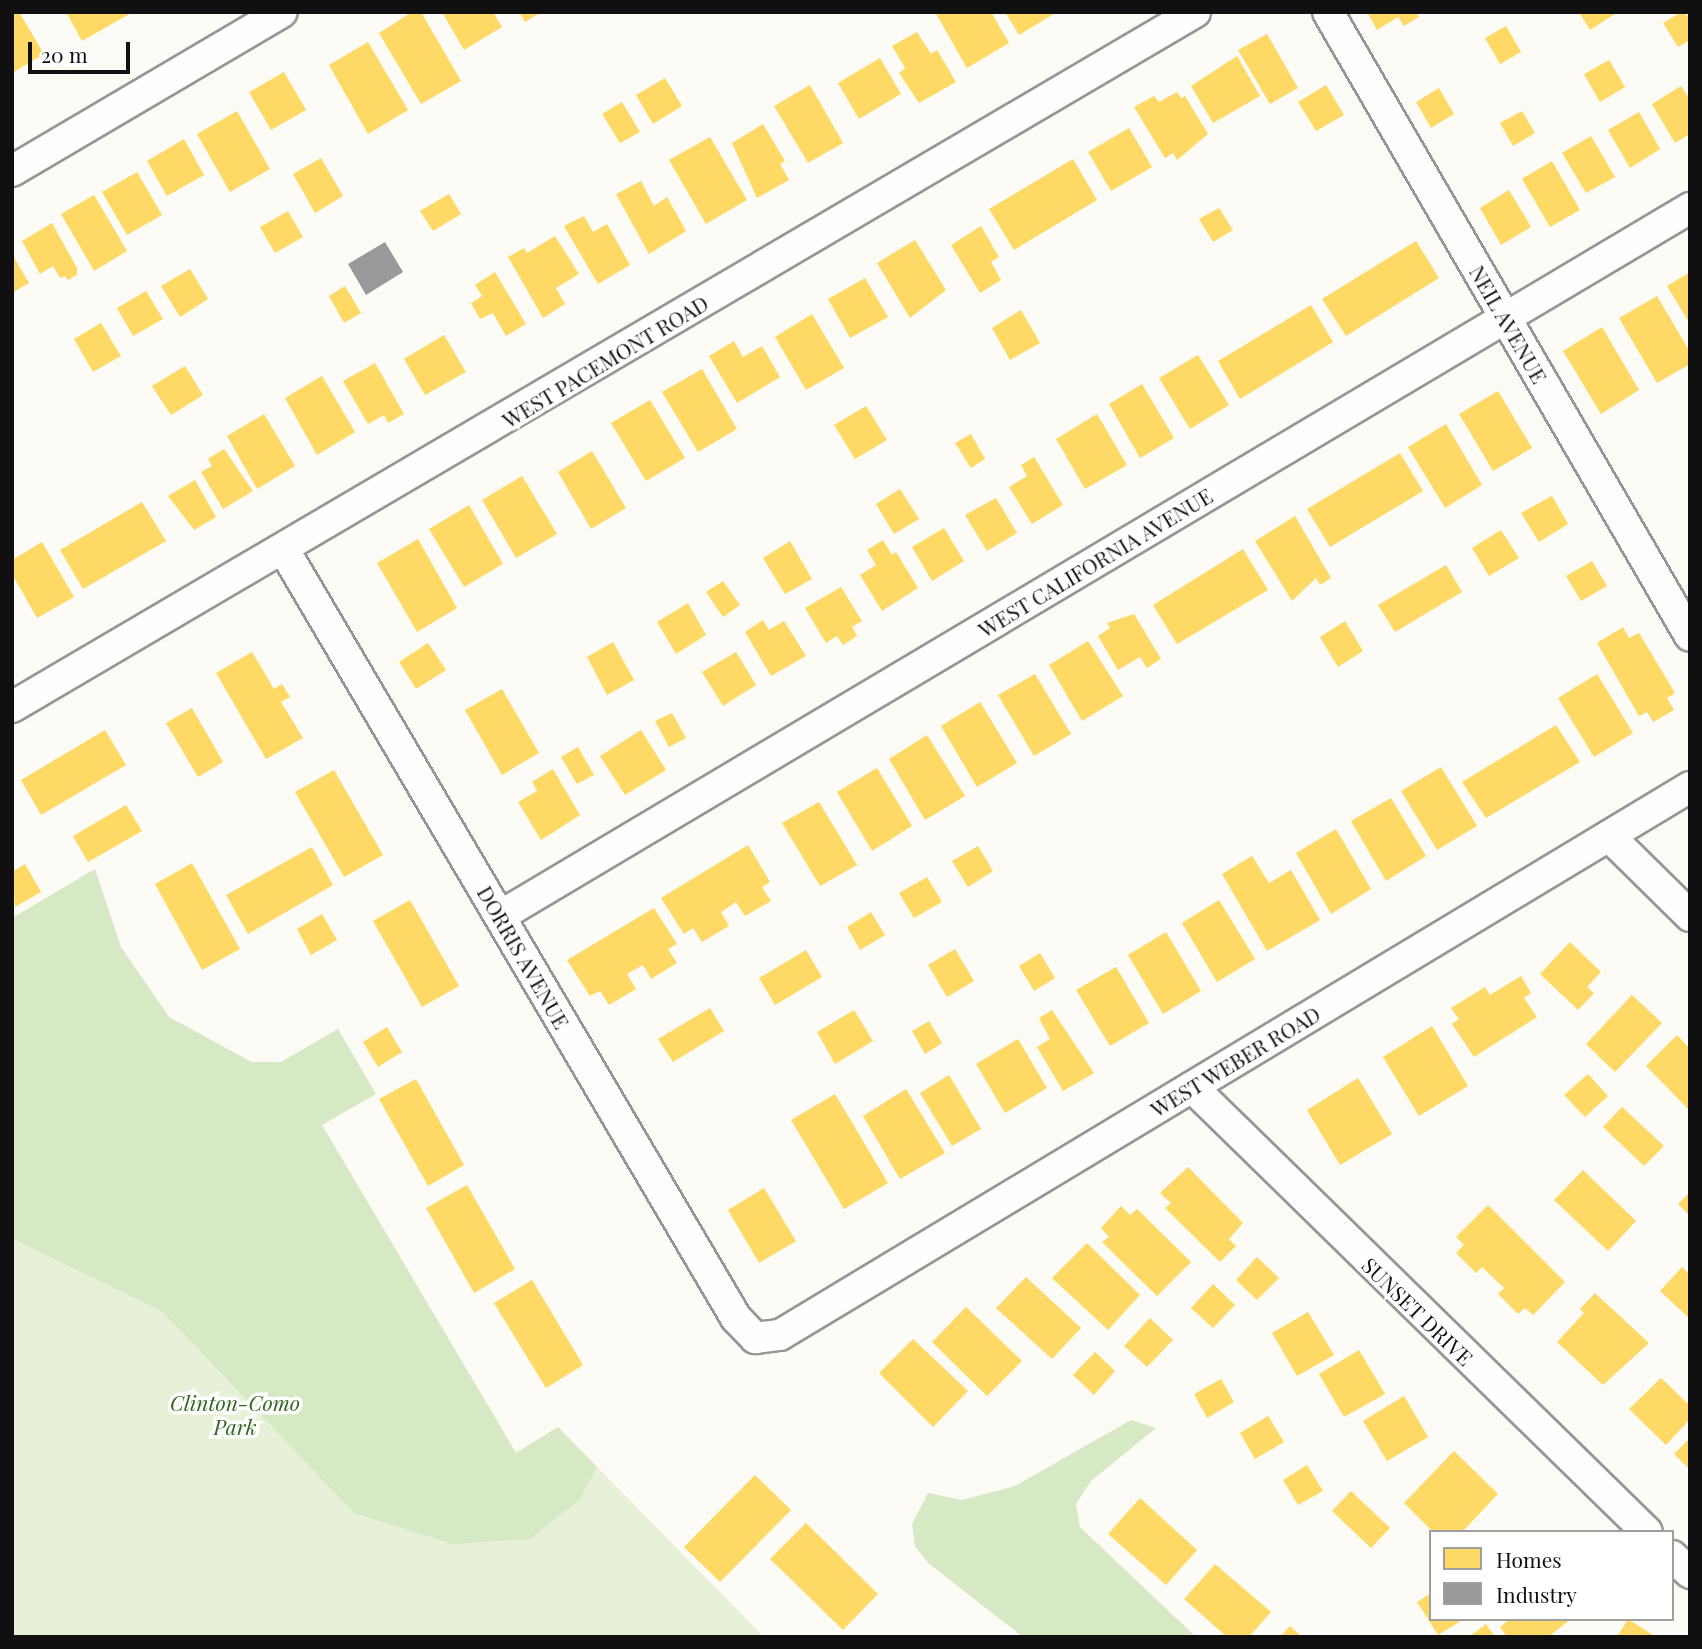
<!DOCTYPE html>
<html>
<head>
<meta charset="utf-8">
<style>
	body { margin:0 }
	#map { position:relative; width:1702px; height:1649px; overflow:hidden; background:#fcfbf6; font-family:"Playfair Display",serif }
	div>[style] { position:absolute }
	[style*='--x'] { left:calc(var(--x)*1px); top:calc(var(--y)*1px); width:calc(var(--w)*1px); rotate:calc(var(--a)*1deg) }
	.green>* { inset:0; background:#e6f1d7 }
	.forest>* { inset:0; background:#d7e8c5 }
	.homes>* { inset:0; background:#ffd966 }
	.industry>* { inset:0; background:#999 }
	.roads { filter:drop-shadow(2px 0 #969694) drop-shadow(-2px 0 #969694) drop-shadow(0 2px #969694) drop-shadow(0 -2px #969694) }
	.street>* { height:30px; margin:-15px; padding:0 15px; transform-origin:15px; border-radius:15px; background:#fffefe }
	span { translate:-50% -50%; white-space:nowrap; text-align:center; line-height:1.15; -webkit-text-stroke:7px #fff; paint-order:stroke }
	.street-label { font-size:21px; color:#101010 }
	.park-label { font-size:21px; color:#316621; font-style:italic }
	.frame { position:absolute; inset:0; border:14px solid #101010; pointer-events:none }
	.legend { position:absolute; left:1429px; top:1530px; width:245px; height:91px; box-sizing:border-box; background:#fff; border:2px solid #9f9f9f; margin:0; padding:9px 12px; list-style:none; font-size:21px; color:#101010 }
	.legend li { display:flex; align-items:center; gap:14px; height:35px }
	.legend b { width:35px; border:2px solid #9f9f9f }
	.scale { position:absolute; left:28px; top:42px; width:102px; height:32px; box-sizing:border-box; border:4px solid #101010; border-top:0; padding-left:9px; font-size:21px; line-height:24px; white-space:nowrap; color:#101010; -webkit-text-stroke:5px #fff; paint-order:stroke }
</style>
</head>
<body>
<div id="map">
	<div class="green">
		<i style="clip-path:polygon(12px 964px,222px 1184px,322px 1125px,516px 1453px,558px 1427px,764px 1637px,12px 1637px)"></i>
	</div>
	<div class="forest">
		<i style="clip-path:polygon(95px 869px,121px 947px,169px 1017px,252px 1062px,281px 1062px,338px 1029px,376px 1094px,322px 1125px,516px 1453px,558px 1427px,597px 1467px,580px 1499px,530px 1539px,453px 1544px,354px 1513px,163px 1312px,12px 1238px,12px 918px)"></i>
		<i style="clip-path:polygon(1131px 1420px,1156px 1428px,1091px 1481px,1076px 1504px,1080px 1527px,1196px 1637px,1023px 1637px,928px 1563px,915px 1546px,912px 1524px,928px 1493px,962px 1500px,1015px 1486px)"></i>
	</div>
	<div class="homes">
		<i style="clip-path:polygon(12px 12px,19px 12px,44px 54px,12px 73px)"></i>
		<i style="clip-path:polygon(66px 12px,133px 12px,82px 41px)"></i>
		<i style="clip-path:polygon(412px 12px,421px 12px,461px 81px,421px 104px,379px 33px)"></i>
		<i style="clip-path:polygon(442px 12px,493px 12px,502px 27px,464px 50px)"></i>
		<i style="clip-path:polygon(519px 12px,541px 12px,525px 22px)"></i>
		<i style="clip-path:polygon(935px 12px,991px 12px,1009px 43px,967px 68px)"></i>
		<i style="clip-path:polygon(1005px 12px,1057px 12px,1019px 35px)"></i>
		<i style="clip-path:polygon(1367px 12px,1416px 12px,1419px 17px,1404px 26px,1398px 17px,1377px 30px)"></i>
		<i style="clip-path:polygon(1579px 12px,1618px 12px,1590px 30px)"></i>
		<i style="clip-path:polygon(1681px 12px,1690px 17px,1690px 40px,1678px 47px,1663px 23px)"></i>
		<i style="clip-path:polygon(1506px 26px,1521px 52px,1500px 64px,1485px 38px)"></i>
		<i style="clip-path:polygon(917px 32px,931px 54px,937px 50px,956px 82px,919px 103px,899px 73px,905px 68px,892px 46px)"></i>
		<i style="clip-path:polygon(1267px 34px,1298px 88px,1270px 104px,1238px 50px)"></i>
		<i style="clip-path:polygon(368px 42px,408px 110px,368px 134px,329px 65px)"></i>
		<i style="clip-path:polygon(1237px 56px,1260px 96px,1213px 123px,1191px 86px)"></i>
		<i style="clip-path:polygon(880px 58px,901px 94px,859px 119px,838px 83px)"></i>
		<i style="clip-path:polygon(1609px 60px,1625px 87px,1600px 102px,1584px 74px)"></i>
		<i style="clip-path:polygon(284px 72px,306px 110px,271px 130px,249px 92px)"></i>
		<i style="clip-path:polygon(665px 78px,682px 106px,653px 124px,636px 95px)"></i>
		<i style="clip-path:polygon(810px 85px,843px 143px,808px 163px,774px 106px)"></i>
		<i style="clip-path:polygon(1326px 85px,1344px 115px,1316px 131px,1298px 102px)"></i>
		<i style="clip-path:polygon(1681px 86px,1690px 100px,1690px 134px,1675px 143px,1652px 104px)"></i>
		<i style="clip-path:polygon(1439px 88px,1454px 114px,1431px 128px,1416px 102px)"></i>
		<i style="clip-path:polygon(1177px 92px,1181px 98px,1185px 96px,1208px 134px,1177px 160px,1173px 153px,1165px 158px,1134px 107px,1154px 96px,1159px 102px)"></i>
		<i style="clip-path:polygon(622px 102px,640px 132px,620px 143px,602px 114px)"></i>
		<i style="clip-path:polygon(237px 111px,270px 169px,230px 192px,197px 134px)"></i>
		<i style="clip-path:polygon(1522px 111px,1535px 133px,1513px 146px,1500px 123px)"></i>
		<i style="clip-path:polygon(1639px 112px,1660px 149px,1630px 168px,1608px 130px)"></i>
		<i style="clip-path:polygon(763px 124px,785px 161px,780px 164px,789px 180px,757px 198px,732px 143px)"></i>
		<i style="clip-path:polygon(1129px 128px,1152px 167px,1111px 191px,1088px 152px)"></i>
		<i style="clip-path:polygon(1591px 136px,1615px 177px,1586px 193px,1562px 153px)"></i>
		<i style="clip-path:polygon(710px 137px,747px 200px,706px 224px,669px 160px)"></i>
		<i style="clip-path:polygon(184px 139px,204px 175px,167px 196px,147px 161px)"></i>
		<i style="clip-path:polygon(321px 158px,343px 196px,315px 213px,293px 174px)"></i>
		<i style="clip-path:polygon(1073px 159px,1097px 200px,1014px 250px,989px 209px)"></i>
		<i style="clip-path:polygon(1552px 161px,1580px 210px,1550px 227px,1522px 179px)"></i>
		<i style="clip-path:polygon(137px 172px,162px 215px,127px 235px,102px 192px)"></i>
		<i style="clip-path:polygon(641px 181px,654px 206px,667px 197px,686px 231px,649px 254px,616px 194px)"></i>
		<i style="clip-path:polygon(1509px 190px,1531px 227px,1501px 245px,1480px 208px)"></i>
		<i style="clip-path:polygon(449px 194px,461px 214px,433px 231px,420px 211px)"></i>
		<i style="clip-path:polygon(94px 195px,127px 251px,94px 271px,61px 214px)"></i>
		<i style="clip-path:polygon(1219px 208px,1233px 230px,1213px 242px,1199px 219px)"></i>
		<i style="clip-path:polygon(288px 211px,303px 237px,275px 253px,260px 227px)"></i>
		<i style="clip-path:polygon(584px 216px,593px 232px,607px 224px,630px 265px,598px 284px,564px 226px)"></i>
		<i style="clip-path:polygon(52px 223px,77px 268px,77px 275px,68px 280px,65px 276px,60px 278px,53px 266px,40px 274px,22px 241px)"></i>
		<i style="clip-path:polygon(981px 226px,999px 257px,991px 262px,1001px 280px,980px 293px,951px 245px)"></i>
		<i style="clip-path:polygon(555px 236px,579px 274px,556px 288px,565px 304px,543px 318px,508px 257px,524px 248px,527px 253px)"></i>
		<i style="clip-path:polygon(915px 240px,946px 290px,910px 318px,877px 263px)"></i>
		<i style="clip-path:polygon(1416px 241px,1439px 278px,1346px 336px,1322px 299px)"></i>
		<i style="clip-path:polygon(12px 254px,29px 283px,12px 293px)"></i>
		<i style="clip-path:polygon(190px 269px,208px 299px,180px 317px,161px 286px)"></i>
		<i style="clip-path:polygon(495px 272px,526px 324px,506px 336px,493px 313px,480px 319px,471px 303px,482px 296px,475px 285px)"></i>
		<i style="clip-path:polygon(1690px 272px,1690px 324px,1667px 286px)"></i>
		<i style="clip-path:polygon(865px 278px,888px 317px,850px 338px,828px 299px)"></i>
		<i style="clip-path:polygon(345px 286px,361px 313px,344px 323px,329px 296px)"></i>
		<i style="clip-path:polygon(146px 291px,163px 319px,133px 336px,117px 308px)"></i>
		<i style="clip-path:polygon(1657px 296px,1690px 352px,1690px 364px,1657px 383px,1619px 318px)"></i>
		<i style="clip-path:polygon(1311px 305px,1333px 342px,1240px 399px,1218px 361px)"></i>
		<i style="clip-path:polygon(1021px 310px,1040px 343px,1010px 360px,992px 328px)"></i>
		<i style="clip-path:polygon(812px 314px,844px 368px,806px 390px,775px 337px)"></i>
		<i style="clip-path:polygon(101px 323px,121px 356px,93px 372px,74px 339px)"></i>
		<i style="clip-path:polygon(1602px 327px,1639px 390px,1601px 414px,1563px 351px)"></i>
		<i style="clip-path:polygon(444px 335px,466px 372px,425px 395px,404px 359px)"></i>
		<i style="clip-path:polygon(734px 341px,743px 357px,762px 346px,780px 377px,737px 403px,709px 356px)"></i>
		<i style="clip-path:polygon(1198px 355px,1229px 405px,1190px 429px,1159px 378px)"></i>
		<i style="clip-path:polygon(375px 363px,404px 414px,388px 423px,384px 415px,368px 424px,343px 381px)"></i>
		<i style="clip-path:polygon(185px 366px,203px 395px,171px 415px,152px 386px)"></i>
		<i style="clip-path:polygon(702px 369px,737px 429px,698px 452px,662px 392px)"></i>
		<i style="clip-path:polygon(322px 376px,355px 432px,317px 455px,285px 398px)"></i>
		<i style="clip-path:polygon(1142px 384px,1174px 438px,1140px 458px,1109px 404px)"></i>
		<i style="clip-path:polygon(1498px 391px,1532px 448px,1493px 471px,1459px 414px)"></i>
		<i style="clip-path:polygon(650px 400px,685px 458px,646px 481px,611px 423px)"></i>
		<i style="clip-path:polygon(866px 406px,887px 440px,855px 459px,834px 425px)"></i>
		<i style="clip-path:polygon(264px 414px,295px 466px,257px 489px,227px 436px)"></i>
		<i style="clip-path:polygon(1097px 414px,1127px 465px,1085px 489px,1056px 439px)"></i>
		<i style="clip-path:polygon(1446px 424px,1482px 485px,1445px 508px,1408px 447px)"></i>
		<i style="clip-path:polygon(971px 434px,985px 459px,971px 468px,955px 443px)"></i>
		<i style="clip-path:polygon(224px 449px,253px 491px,223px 509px,201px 472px,212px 466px,208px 459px)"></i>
		<i style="clip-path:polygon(592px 451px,626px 508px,591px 529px,558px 472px)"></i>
		<i style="clip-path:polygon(1400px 453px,1423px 491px,1330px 547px,1307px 509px)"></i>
		<i style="clip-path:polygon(1034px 457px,1063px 505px,1032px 524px,1009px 487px,1027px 476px,1021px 465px)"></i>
		<i style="clip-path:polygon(522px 476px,557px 534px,516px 558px,482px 500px)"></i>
		<i style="clip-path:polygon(195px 480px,216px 517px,194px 530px,168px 496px)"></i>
		<i style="clip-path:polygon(900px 489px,919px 519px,894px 534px,876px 504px)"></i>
		<i style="clip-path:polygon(1552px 496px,1568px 524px,1539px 542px,1521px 513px)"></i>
		<i style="clip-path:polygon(996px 498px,1017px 533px,987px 551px,965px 515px)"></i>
		<i style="clip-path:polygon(142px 502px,166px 541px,83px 589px,60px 550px)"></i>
		<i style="clip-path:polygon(469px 505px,503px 564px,464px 587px,429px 529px)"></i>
		<i style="clip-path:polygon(1295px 516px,1331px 578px,1320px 585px,1316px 578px,1292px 601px,1255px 541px)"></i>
		<i style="clip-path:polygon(944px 528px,964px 561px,932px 581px,912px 547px)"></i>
		<i style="clip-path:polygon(1501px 530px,1519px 558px,1489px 576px,1472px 548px)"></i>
		<i style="clip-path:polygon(418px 539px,457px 608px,417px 632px,377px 563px)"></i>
		<i style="clip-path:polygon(883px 540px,892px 555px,896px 552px,918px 588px,882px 611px,860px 575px,876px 565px,867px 550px)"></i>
		<i style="clip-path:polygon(790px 541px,812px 579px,785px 594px,763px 558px)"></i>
		<i style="clip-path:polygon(42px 542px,74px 597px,37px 618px,12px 574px,12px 560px)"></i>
		<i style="clip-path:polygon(1243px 549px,1268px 590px,1177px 644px,1153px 605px)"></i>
		<i style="clip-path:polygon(1592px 561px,1607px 586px,1581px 601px,1566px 576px)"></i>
		<i style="clip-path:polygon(1446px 565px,1462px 592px,1395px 632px,1378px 605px)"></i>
		<i style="clip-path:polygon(723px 581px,740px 605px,723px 617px,706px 592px)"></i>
		<i style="clip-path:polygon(841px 587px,862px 621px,852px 627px,857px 636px,843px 645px,837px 636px,826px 643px,805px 608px)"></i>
		<i style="clip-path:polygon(688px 603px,706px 635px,676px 654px,657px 622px)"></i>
		<i style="clip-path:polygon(1134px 614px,1161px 659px,1147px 668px,1140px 657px,1118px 670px,1098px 636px,1110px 628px,1107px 623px)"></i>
		<i style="clip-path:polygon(763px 620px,769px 630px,784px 621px,806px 656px,771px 676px,745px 632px)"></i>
		<i style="clip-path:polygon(1345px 621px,1363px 651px,1338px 667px,1320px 637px)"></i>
		<i style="clip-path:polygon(1623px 627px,1629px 638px,1639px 633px,1675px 693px,1667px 698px,1674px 710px,1653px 722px,1647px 712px,1639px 716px,1597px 643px)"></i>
		<i style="clip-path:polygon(1088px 641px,1123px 696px,1082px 721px,1049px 665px)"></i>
		<i style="clip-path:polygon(613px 642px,634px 680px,607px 695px,587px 657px)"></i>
		<i style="clip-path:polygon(428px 643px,446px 670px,416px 689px,399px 662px)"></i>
		<i style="clip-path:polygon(252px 652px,274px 689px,282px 684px,290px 697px,281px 702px,303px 738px,266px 759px,216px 673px)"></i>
		<i style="clip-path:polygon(736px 652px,756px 685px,723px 706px,702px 672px)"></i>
		<i style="clip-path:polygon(1035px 674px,1071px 734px,1034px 756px,998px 695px)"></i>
		<i style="clip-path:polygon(1597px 674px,1633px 733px,1594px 757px,1558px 698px)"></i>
		<i style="clip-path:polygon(502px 689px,539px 753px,502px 775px,465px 710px)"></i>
		<i style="clip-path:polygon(980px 702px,1017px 763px,977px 787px,941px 726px)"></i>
		<i style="clip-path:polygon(192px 708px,223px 762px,198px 777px,166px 723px)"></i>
		<i style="clip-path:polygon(672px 713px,686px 738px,669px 747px,655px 721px)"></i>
		<i style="clip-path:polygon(1556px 725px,1580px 762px,1486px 818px,1462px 782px)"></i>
		<i style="clip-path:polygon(105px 730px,126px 765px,41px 815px,21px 780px)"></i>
		<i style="clip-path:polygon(641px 730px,666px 770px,625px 795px,600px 756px)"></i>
		<i style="clip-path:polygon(927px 735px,965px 796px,925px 820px,889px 759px)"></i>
		<i style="clip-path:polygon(578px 747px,594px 775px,577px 784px,561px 757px)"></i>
		<i style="clip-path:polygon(1441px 767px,1477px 826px,1437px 850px,1401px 791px)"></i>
		<i style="clip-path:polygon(877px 768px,912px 826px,872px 851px,837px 792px)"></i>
		<i style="clip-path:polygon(553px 769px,580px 815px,541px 840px,518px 802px,537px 791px,532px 782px)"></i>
		<i style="clip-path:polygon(334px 770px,383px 855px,344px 877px,295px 792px)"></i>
		<i style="clip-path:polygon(1391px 798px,1426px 856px,1386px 881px,1351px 821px)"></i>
		<i style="clip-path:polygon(819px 802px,857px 865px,820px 886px,782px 823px)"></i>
		<i style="clip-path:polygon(126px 805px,142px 831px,88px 862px,73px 836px)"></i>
		<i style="clip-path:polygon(1336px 829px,1371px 889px,1331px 914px,1296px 853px)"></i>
		<i style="clip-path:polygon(748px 845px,770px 882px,762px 887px,771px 901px,745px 916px,736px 902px,721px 912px,729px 926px,702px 942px,693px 928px,684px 934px,661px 898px)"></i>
		<i style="clip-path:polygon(978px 846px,993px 871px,968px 887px,952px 861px)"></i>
		<i style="clip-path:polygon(312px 847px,333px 885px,248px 934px,226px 895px)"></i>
		<i style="clip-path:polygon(1252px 856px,1269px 883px,1291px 870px,1320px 920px,1267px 951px,1222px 874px)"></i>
		<i style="clip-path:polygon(192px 863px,240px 949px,202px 970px,155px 884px)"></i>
		<i style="clip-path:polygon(25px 864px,41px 892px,15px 907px,12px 872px)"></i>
		<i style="clip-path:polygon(927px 877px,942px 902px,914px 918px,899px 893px)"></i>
		<i style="clip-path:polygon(410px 900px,459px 986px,422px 1007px,373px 921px)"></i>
		<i style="clip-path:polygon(1219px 900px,1255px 959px,1217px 982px,1182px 923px)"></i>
		<i style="clip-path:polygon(654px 908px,677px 944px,668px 949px,677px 963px,651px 979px,643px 965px,627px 974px,636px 989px,609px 1005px,600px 991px,590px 996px,567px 960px)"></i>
		<i style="clip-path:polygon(871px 912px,885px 935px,860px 950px,847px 927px)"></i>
		<i style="clip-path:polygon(322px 914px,337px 940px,311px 955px,297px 929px)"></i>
		<i style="clip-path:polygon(1166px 932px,1201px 991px,1163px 1014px,1128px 955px)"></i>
		<i style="clip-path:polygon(1570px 942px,1601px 972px,1587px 987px,1594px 993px,1578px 1010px,1540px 974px)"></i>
		<i style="clip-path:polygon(955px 949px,974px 981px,947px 997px,928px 965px)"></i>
		<i style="clip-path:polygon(806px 950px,822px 977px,775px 1005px,759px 978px)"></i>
		<i style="clip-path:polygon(1040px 953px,1055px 978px,1034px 991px,1019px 966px)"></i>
		<i style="clip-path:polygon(1116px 967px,1149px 1023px,1110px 1046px,1076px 990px)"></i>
		<i style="clip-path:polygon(1521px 976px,1531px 993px,1524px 998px,1537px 1017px,1474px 1057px,1452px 1024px,1459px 1019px,1451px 1008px,1485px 987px,1490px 995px)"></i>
		<i style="clip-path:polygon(1632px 995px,1662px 1023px,1615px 1072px,1586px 1044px)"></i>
		<i style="clip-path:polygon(710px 1008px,724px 1031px,673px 1062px,658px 1039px)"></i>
		<i style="clip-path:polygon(854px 1010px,873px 1041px,835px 1064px,817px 1032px)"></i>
		<i style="clip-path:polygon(1052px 1010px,1094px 1073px,1063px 1091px,1037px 1047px,1050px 1039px,1039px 1018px)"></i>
		<i style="clip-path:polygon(929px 1021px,942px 1043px,925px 1054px,912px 1031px)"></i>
		<i style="clip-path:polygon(1432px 1026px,1468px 1086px,1419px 1116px,1383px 1057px)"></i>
		<i style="clip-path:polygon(387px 1027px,402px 1052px,378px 1067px,363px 1042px)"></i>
		<i style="clip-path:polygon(1677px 1035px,1690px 1049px,1690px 1111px,1646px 1066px)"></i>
		<i style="clip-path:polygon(1018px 1039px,1047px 1088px,1005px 1113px,976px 1064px)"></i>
		<i style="clip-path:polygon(1588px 1074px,1608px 1096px,1585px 1117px,1564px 1095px)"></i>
		<i style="clip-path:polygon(949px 1075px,981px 1129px,952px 1146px,920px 1093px)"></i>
		<i style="clip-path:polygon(1358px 1078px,1392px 1134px,1340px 1165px,1307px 1110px)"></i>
		<i style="clip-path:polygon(416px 1079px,464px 1165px,428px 1186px,379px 1099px)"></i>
		<i style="clip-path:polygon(906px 1089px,945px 1153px,900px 1179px,863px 1116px)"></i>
		<i style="clip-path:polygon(835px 1094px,888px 1183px,844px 1209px,791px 1120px)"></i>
		<i style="clip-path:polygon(1622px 1107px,1664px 1146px,1644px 1166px,1603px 1127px)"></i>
		<i style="clip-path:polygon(1188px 1167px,1243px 1223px,1229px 1239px,1236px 1246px,1220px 1262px,1165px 1208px,1171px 1203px,1160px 1193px)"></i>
		<i style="clip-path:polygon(1583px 1170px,1636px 1221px,1608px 1251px,1554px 1200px)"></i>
		<i style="clip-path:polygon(467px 1185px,515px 1269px,474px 1293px,426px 1208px)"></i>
		<i style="clip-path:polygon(764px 1188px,796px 1241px,759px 1263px,728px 1210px)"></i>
		<i style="clip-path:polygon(1690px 1192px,1690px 1216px,1678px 1204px)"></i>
		<i style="clip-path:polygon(1488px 1205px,1565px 1282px,1533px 1315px,1525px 1308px,1518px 1314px,1498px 1294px,1504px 1288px,1482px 1267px,1476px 1273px,1456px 1253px,1464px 1245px,1456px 1237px)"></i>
		<i style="clip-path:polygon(1121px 1206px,1130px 1215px,1137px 1209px,1191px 1262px,1157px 1296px,1102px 1242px,1109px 1237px,1101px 1228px)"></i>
		<i style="clip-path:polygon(1087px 1243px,1140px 1295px,1108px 1330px,1052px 1278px)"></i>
		<i style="clip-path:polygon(1257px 1257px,1279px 1278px,1257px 1300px,1236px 1280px)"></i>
		<i style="clip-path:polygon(1682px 1267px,1690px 1275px,1690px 1319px,1660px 1291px)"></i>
		<i style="clip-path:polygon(1026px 1277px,1081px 1328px,1052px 1359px,996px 1308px)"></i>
		<i style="clip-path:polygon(532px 1280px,583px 1365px,546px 1388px,494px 1303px)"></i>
		<i style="clip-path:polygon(1213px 1284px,1235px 1305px,1213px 1328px,1191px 1308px)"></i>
		<i style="clip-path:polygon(1595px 1293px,1649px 1343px,1603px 1385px,1557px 1342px,1584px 1313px,1580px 1309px)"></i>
		<i style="clip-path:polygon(966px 1307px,1022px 1361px,987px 1396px,932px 1342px)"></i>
		<i style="clip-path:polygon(1308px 1312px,1334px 1355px,1297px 1376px,1272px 1333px)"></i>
		<i style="clip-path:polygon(1150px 1318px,1173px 1340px,1147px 1367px,1124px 1346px)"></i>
		<i style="clip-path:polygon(913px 1339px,968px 1391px,933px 1427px,879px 1373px)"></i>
		<i style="clip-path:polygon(1359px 1350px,1385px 1394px,1344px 1417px,1319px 1374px)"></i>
		<i style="clip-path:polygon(1095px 1352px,1115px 1371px,1094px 1395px,1073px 1375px)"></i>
		<i style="clip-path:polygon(1661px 1378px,1687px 1403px,1690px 1399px,1690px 1419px,1666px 1445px,1629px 1409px)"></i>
		<i style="clip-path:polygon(1221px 1379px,1234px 1402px,1207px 1418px,1194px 1394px)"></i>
		<i style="clip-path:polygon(1404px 1396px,1428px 1437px,1387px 1461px,1363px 1421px)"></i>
		<i style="clip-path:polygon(1268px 1416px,1284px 1442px,1255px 1459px,1240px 1433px)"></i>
		<i style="clip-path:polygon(1690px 1438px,1690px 1470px,1674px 1454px)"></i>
		<i style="clip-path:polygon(1454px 1451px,1498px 1494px,1462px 1532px,1433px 1532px,1404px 1503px)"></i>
		<i style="clip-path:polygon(1307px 1465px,1323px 1491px,1298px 1505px,1283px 1480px)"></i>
		<i style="clip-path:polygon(755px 1475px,791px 1510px,720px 1582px,684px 1547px)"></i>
		<i style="clip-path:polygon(1351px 1491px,1390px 1528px,1371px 1548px,1332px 1511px)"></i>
		<i style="clip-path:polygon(1140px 1498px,1197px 1550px,1166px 1585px,1108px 1534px)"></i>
		<i style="clip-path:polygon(806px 1523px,878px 1594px,843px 1630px,770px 1559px)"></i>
		<i style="clip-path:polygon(1215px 1564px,1271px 1612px,1249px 1637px,1227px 1637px,1184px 1599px)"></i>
		<i style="clip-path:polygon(1431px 1593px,1431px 1619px,1464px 1619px,1438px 1635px,1417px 1602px)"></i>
		<i style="clip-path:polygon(1510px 1619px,1571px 1619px,1548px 1637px,1507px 1637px,1500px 1627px)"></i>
		<i style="clip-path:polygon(1628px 1619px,1656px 1637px,1617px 1637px)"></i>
		<i style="clip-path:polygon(1486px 1624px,1495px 1637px,1469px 1637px)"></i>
		<i style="clip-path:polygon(1290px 1626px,1302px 1637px,1280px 1637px)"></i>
	</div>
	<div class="industry">
		<i style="clip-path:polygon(385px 242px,403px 272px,366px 295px,348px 264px)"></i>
	</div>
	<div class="roads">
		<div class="street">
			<i style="--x:1328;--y:12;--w:721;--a:59.88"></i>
			<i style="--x:12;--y:171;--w:313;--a:-30.5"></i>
			<i style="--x:284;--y:550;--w:891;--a:59.52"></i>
			<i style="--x:736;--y:1318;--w:28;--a:46"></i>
			<i style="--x:755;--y:1338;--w:25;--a:-7"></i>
			<i style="--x:780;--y:1335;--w:1062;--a:-31.06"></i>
			<i style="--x:12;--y:707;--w:1372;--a:-30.43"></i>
			<i style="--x:1609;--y:836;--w:114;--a:44.6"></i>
			<i style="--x:500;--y:916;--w:1385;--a:-30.75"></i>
			<i style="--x:1192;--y:1087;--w:636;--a:44.36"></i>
			<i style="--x:1672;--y:1556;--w:25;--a:43"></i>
		</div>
	</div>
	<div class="street-label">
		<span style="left:1509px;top:324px;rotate:60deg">NEIL AVENUE</span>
		<span style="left:605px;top:361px;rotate:-31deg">WEST PACEMONT ROAD</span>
		<span style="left:1095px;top:562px;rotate:-31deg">WEST CALIFORNIA AVENUE</span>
		<span style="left:524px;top:957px;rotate:60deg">DORRIS AVENUE</span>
		<span style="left:1235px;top:1061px;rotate:-31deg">WEST WEBER ROAD</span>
		<span style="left:1418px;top:1311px;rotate:44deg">SUNSET DRIVE</span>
	</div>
	<div class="park-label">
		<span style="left:235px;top:1414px">Clinton-Como<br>Park</span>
	</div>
	<div class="frame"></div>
	<ul class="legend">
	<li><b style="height:19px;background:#ffd966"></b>Homes</li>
	<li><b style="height:19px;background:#999"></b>Industry</li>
	</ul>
	<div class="scale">20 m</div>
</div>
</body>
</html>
